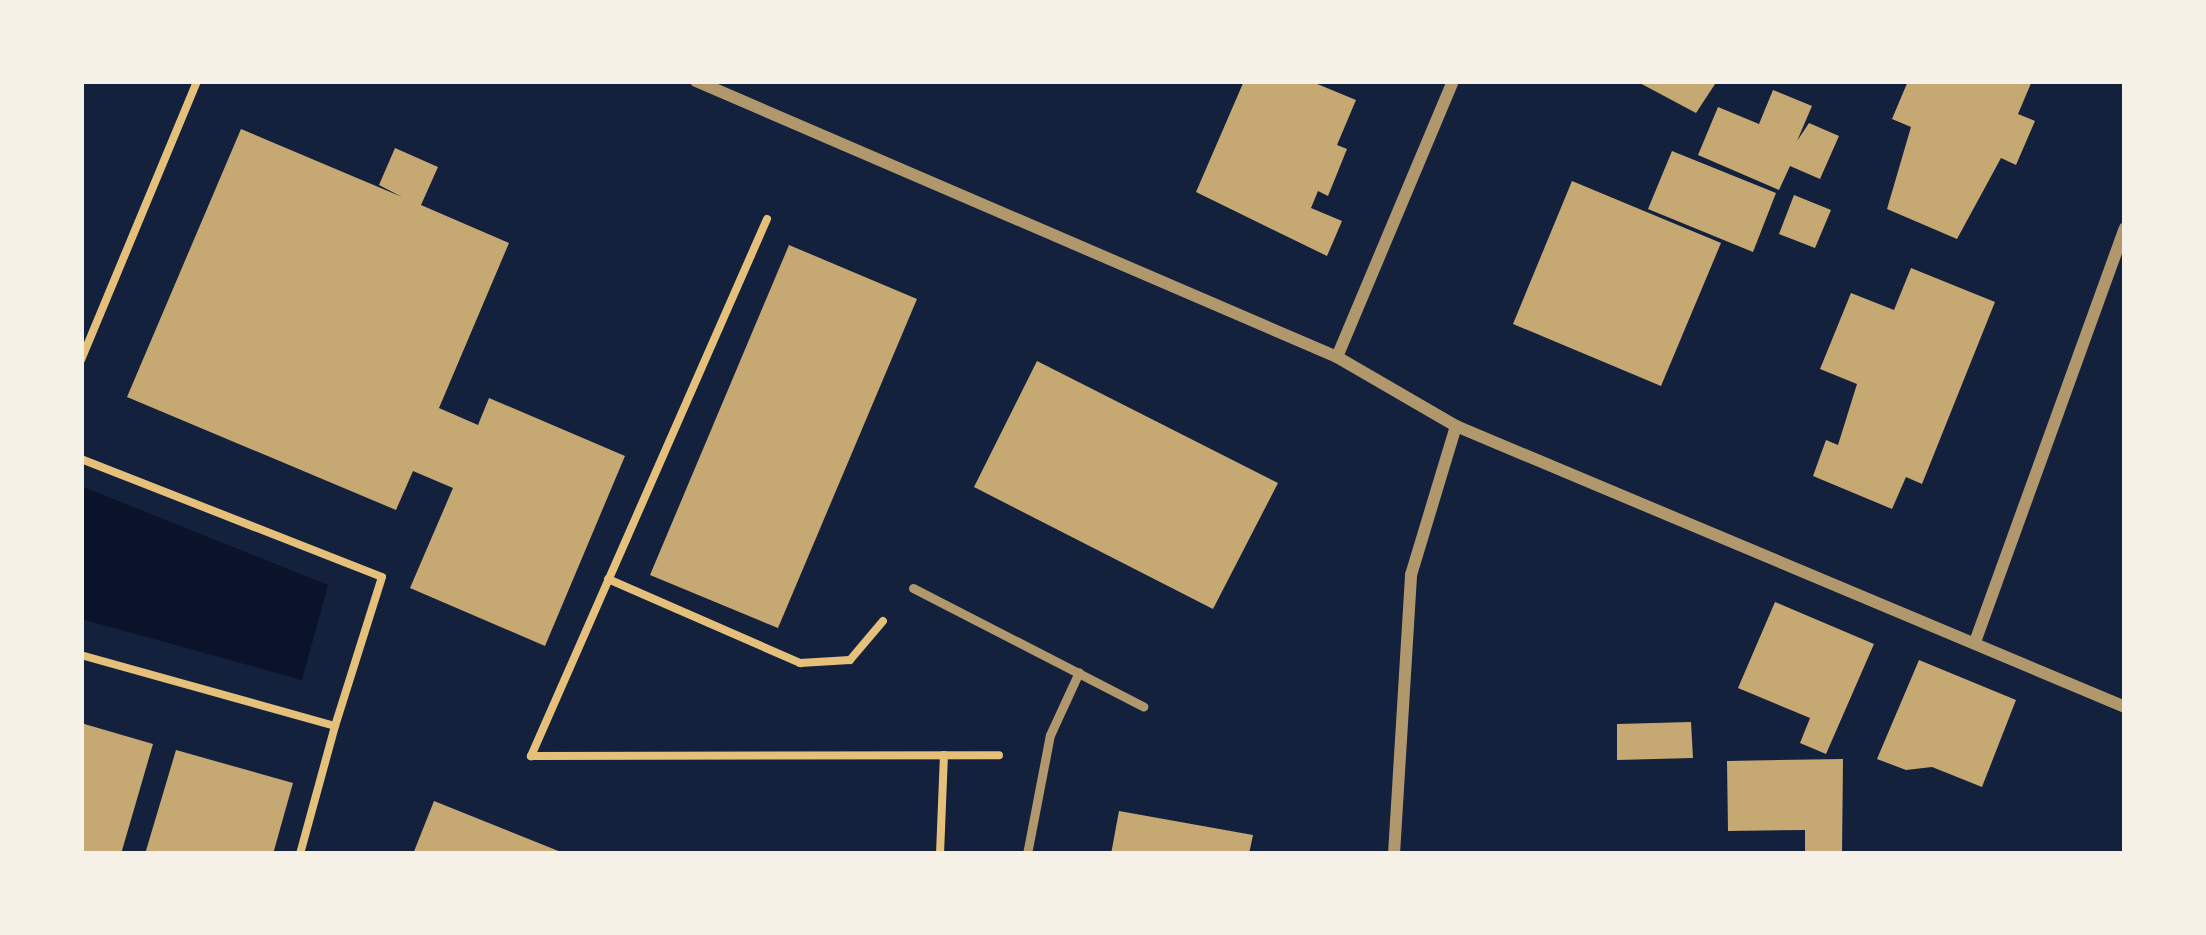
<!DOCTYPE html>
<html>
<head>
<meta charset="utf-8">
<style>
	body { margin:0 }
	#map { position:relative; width:2206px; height:935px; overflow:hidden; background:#14213d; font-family:Commissioner,sans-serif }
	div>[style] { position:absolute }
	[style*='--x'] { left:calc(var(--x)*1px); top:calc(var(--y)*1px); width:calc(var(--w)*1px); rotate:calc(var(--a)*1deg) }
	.water>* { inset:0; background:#0b132b }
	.building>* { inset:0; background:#c6a872 }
	.path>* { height:8px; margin:-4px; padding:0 4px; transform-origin:4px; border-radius:4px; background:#e5c07b }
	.service>* { height:9px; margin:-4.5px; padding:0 4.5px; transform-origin:4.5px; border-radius:4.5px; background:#b1986c }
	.minor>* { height:12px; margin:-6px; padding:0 6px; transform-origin:6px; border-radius:6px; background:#b1986c }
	span { translate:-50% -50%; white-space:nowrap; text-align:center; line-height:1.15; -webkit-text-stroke:10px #f6f1e7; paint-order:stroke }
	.frame { position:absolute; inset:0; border:84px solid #f6f1e7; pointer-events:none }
</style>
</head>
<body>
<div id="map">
	<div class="water">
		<i style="clip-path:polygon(81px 486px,328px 585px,302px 680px,81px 619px)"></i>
	</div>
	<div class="building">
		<i style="clip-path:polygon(1244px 81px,1310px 81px,1356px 100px,1337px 145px,1347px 149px,1328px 196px,1318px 191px,1311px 208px,1342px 221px,1327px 256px,1196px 192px)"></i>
		<i style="clip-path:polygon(1636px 81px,1717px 81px,1696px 113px)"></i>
		<i style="clip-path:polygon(1908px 81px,2032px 81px,2018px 114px,2035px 121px,2016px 165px,2001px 158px,1957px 239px,1887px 209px,1911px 127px,1892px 119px)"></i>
		<i style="clip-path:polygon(1773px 90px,1812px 106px,1797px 141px,1809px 123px,1839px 136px,1820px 179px,1790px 166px,1779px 190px,1698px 155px,1718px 107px,1759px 124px)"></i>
		<i style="clip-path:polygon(241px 129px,402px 197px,379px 185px,395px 148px,438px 167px,421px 205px,509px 243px,439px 408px,478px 425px,489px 398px,625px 456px,545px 646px,410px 588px,453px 488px,413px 471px,396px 510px,127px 397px)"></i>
		<i style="clip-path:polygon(1672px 151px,1776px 193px,1753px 252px,1648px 209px)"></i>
		<i style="clip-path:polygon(1572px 181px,1721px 243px,1661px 386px,1513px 324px)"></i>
		<i style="clip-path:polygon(1794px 195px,1831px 210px,1815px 248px,1779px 234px)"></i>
		<i style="clip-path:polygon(789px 245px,917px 299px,778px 628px,650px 575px)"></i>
		<i style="clip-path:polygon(1911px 268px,1995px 302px,1922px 484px,1906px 477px,1892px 509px,1813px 476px,1826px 440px,1838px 445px,1857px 384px,1820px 369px,1851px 293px,1894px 310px)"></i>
		<i style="clip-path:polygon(1037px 361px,1278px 483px,1213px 609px,974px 487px)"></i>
		<i style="clip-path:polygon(1775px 602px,1874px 644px,1826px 754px,1800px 743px,1810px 718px,1738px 688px)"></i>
		<i style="clip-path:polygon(1919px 660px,2016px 700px,1982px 787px,1932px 767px,1906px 770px,1877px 759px)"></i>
		<i style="clip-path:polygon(1691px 722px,1693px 758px,1617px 760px,1617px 724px)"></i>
		<i style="clip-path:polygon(81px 723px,153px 744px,121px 854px,81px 854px)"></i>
		<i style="clip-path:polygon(176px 750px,293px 783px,273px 854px,145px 854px)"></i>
		<i style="clip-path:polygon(1843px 759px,1842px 854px,1805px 854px,1805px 830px,1728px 831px,1727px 761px)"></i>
		<i style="clip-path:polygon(434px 801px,566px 854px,413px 854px)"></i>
		<i style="clip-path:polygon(1119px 811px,1253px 835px,1249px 854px,1111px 854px)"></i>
	</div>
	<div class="path">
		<i style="--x:767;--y:219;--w:587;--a:113.72"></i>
		<i style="--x:531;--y:756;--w:468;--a:-0.1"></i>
		<i style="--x:81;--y:360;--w:302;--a:-67.4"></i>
		<i style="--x:81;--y:459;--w:323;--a:21.4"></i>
		<i style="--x:382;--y:577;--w:156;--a:107.5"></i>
		<i style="--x:335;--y:726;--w:264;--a:-164.4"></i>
		<i style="--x:608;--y:579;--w:210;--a:23.6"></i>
		<i style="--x:800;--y:663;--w:50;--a:-3.4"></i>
		<i style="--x:850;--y:660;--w:51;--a:-49.8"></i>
		<i style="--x:300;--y:854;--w:133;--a:-74.7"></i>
		<i style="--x:940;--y:854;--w:99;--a:-87.7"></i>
	</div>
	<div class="service">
		<i style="--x:913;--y:588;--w:259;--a:27.2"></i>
		<i style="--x:1027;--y:854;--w:121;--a:-79.1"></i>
		<i style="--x:1050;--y:735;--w:69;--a:-65.3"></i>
	</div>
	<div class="minor">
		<i style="--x:696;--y:81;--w:698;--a:23.3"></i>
		<i style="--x:1337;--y:357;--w:138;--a:30.1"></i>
		<i style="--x:1456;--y:426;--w:726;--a:22.78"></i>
		<i style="--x:1337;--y:357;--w:299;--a:-67.2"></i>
		<i style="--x:1975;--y:642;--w:440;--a:-70.1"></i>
		<i style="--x:1394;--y:854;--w:280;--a:-86.5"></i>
		<i style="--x:1411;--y:575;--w:156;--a:-73.2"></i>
	</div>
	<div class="frame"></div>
</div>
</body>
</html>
